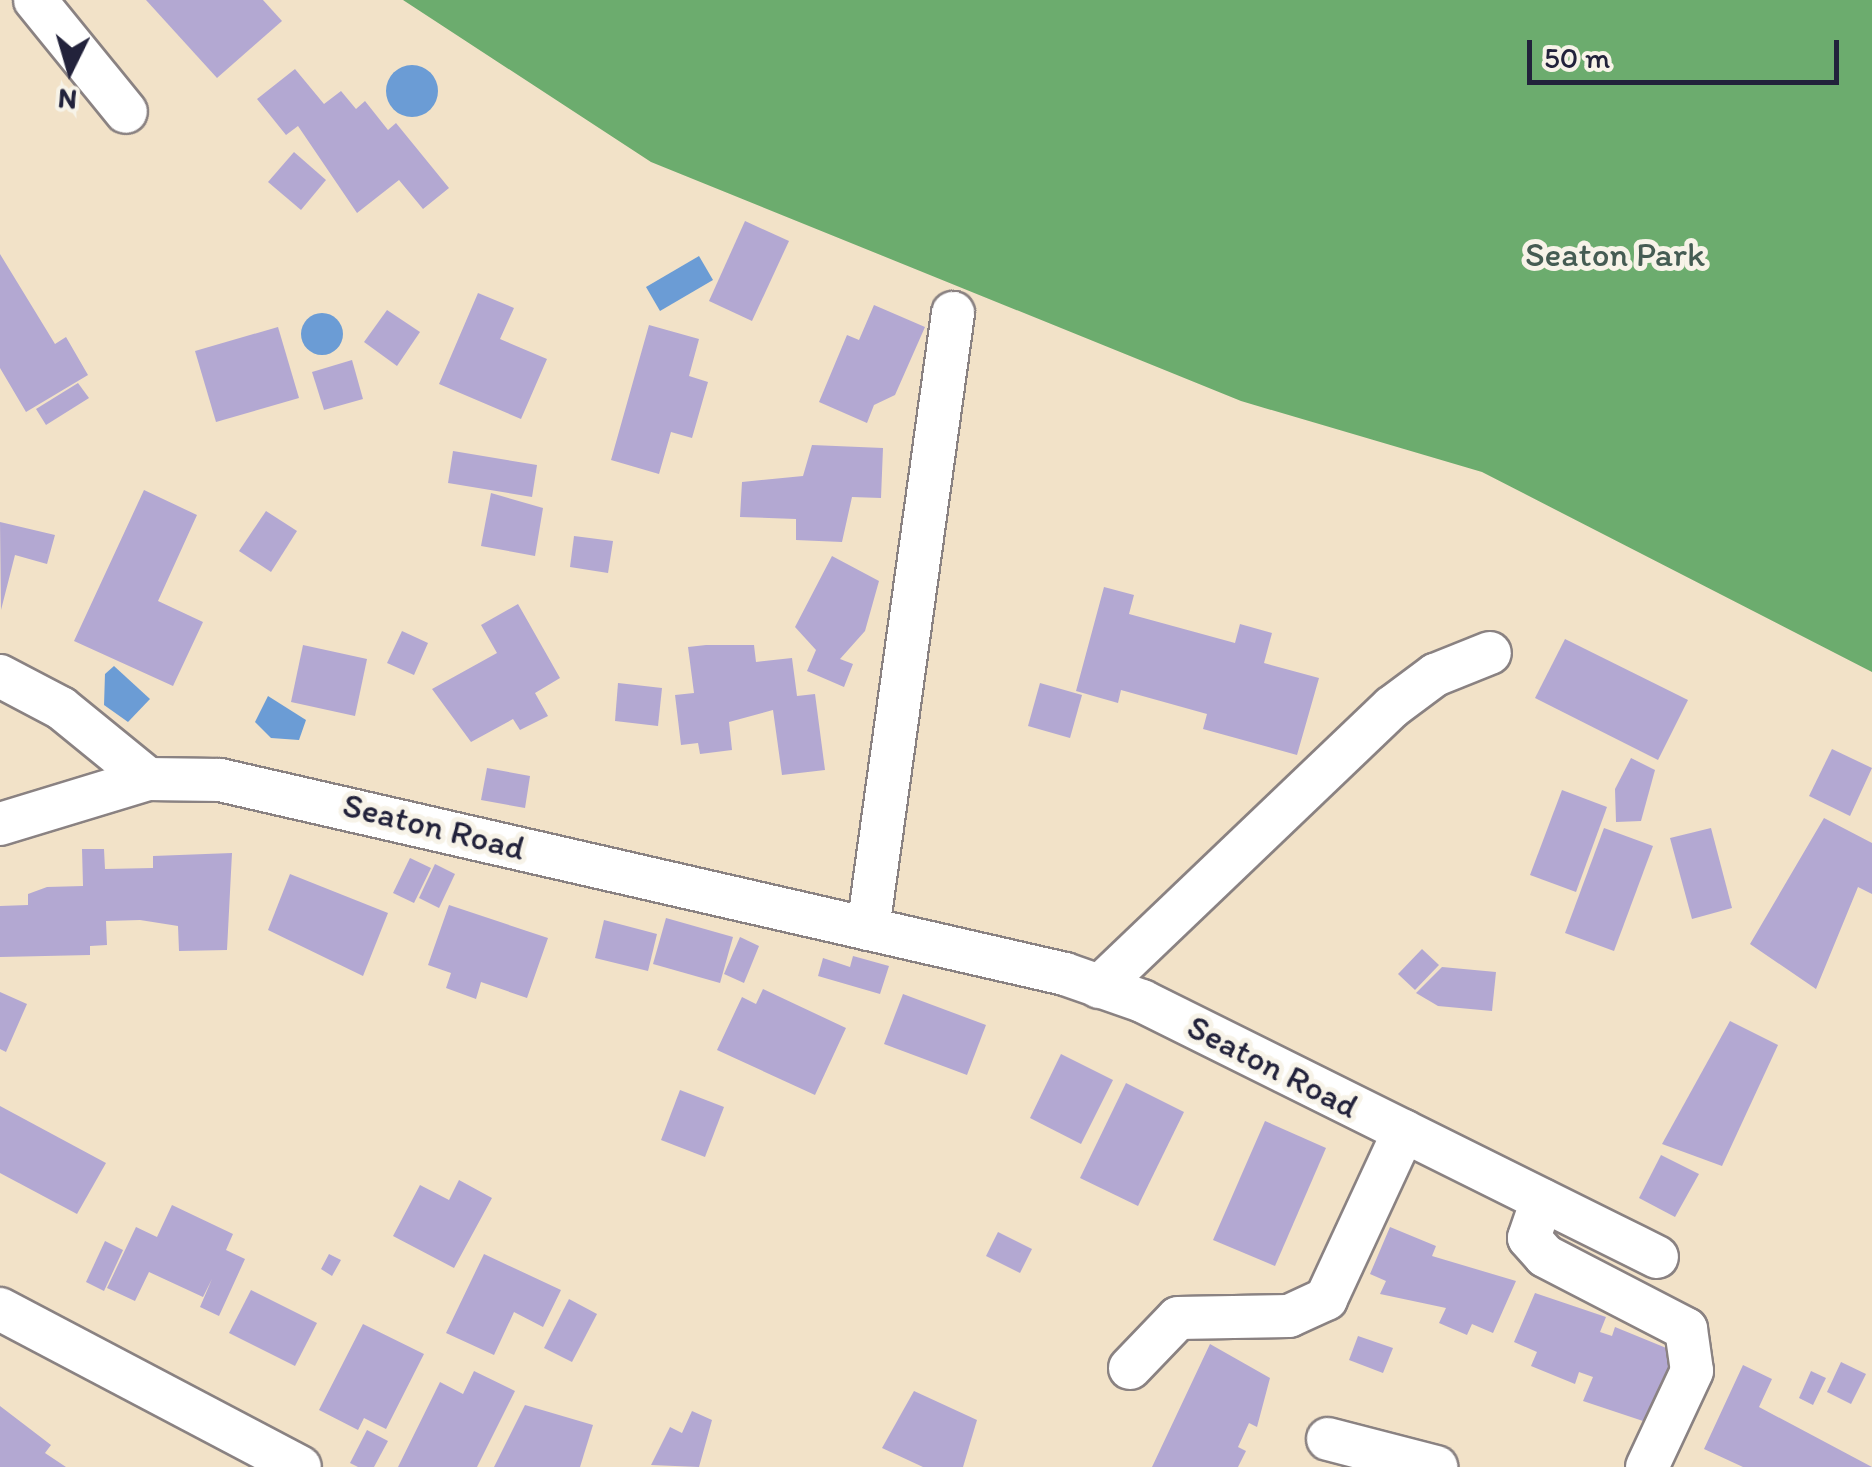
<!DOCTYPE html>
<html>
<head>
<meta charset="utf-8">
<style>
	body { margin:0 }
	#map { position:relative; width:1872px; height:1467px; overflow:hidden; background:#f2e2c8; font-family:Itim,sans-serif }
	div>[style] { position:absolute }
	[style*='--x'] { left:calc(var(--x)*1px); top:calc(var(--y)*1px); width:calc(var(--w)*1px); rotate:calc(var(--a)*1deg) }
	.forest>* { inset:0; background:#6cac6e }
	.water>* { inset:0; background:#6b9cd5 }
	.round { border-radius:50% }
	.building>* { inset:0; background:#b3a8d2 }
	.roads { filter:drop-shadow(2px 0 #8a8282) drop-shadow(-2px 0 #8a8282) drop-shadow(0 2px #8a8282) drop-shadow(0 -2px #8a8282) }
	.minor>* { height:42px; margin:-21px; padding:0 21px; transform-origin:21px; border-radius:21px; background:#fff }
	span { translate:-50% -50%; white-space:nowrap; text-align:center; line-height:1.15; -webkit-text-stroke:10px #f7f3e8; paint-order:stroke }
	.park-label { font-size:35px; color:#455c53 }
	.street-label { font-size:35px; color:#22223b }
	.north { position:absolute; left:20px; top:20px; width:100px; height:100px; -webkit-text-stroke:8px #f7f3e8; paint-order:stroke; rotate:185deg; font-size:28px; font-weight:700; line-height:40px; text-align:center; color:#22223b }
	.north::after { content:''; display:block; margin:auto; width:35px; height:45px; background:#22223b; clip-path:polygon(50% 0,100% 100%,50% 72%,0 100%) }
	.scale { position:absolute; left:1527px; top:40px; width:312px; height:45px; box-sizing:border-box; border:5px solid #22223b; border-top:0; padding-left:12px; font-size:30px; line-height:35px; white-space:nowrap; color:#22223b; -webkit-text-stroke:8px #f7f3e8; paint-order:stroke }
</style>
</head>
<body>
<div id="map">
	<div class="forest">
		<i style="clip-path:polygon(403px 0,1872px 0,1872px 672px,1482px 472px,1241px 401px,651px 162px)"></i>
	</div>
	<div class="water">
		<i class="round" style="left:386px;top:65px;width:52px;height:52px"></i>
		<i style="clip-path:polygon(699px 256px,713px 280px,660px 311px,646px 287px)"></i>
		<i class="round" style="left:301px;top:313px;width:42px;height:42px"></i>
		<i style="clip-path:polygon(114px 666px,150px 699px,128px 722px,104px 705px,105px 674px)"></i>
		<i style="clip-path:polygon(268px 696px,306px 720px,299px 740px,271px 738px,255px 722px)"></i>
	</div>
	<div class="building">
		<i style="clip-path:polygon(146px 0,263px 0,282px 21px,217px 78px)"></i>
		<i style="clip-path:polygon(295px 69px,324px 104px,341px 91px,356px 109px,365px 101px,388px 130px,396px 123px,449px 188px,423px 209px,399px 180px,357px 213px,298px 126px,286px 135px,257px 99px)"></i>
		<i style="clip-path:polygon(294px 152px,326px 180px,301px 210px,268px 182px)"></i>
		<i style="clip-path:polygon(745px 221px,789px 241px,752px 321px,709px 301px)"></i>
		<i style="clip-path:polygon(0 254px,55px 344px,66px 337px,88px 375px,26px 412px,0 368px)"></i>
		<i style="clip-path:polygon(478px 293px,514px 308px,500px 339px,547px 359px,521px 419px,439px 384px)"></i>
		<i style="clip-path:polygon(874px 305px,925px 327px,895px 395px,874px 405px,867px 423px,819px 402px,847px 335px,859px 340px)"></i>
		<i style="clip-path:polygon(387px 310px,420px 332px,397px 366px,364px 342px)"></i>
		<i style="clip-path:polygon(649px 325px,699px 339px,689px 376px,708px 382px,692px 438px,671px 432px,659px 474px,611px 460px)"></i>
		<i style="clip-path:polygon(278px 327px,299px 398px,216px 422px,195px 351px)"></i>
		<i style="clip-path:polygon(352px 360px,363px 399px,324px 410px,312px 372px)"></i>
		<i style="clip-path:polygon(78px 383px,89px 398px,46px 425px,36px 409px)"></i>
		<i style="clip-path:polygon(812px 445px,883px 448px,881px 498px,852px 497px,842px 542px,796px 540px,796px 519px,740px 517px,742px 482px,803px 476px)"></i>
		<i style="clip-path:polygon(453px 451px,537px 465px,532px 497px,448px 483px)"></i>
		<i style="clip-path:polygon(144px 490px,197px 515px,158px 601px,203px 622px,173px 686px,74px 641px)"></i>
		<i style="clip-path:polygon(491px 493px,543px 508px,535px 556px,481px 546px)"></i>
		<i style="clip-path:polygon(266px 511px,297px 531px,271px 572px,239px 551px)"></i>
		<i style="clip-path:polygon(0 522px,55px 535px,47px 564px,15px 555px,1px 610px)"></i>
		<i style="clip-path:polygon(574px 536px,613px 541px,608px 573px,570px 567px)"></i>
		<i style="clip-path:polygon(832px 556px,879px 581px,865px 631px,840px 659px,853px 664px,844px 687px,807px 671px,816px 650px,795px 627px)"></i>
		<i style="clip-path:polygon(1104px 587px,1134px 595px,1129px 614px,1235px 643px,1240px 624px,1272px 633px,1264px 663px,1319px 678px,1297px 755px,1203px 729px,1207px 714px,1121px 690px,1118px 703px,1076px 691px)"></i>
		<i style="clip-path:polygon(518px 604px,560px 678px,535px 693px,548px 716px,520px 730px,513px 719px,471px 742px,432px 689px,497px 653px,481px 625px)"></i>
		<i style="clip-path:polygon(402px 631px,428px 643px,414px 675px,387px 663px)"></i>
		<i style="clip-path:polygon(1565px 639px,1688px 700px,1658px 760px,1535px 698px)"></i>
		<i style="clip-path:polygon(303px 645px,367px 659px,355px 716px,291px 702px)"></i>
		<i style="clip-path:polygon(706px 645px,754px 645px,756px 662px,792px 658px,797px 696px,815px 694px,825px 770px,782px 775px,773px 710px,729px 722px,732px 750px,700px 754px,698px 743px,681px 745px,675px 695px,694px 693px,688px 647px)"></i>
		<i style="clip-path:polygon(618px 683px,662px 688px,658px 726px,615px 721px)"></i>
		<i style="clip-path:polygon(1040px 683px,1082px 695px,1070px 738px,1028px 726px)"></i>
		<i style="clip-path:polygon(1832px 749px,1872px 768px,1850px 816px,1809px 796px)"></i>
		<i style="clip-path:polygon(1631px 758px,1655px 770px,1641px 821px,1616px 822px,1615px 789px)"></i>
		<i style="clip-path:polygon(487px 768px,530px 776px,525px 808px,481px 800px)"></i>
		<i style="clip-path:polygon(1562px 790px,1607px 807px,1576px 892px,1530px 875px)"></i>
		<i style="clip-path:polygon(1824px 818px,1872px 843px,1872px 894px,1858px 887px,1816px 989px,1750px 944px)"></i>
		<i style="clip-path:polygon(1604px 828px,1653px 846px,1614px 951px,1565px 933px)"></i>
		<i style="clip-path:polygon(1711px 828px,1732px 908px,1692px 919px,1670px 838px)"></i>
		<i style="clip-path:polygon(82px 849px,104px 849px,105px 869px,153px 868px,153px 856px,232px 853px,227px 950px,179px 951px,178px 926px,140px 920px,106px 921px,107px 945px,90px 946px,90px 955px,0 957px,0 906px,28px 905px,28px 894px,47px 887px,83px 886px)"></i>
		<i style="clip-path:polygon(410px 858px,431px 868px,414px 903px,393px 893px)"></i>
		<i style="clip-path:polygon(435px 864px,455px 874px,439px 908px,419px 898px)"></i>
		<i style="clip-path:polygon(290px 874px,388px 913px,363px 976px,268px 930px)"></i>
		<i style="clip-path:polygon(449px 905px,548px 938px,527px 998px,481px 982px,476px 999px,446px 988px,451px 973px,428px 965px)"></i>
		<i style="clip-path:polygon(666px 918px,733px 937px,720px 983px,653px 964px)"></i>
		<i style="clip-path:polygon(604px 920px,657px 934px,648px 971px,595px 958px)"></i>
		<i style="clip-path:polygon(740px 937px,759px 946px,744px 983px,724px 974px)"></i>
		<i style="clip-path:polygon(1422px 949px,1439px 965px,1415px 990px,1398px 974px)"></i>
		<i style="clip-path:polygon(853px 956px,889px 966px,880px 994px,818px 976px,823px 958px,850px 967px)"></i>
		<i style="clip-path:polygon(1442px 967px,1496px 972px,1492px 1011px,1438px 1006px,1416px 993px)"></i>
		<i style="clip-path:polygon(763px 989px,846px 1028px,815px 1095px,717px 1050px,742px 997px,756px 1004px)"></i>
		<i style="clip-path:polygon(0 992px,27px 1004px,6px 1052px,0 1049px)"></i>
		<i style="clip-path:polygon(903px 994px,986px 1025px,967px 1075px,884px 1044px)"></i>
		<i style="clip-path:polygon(1730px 1021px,1778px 1045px,1722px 1166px,1662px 1144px)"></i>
		<i style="clip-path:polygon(1061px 1054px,1113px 1080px,1081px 1144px,1030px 1118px)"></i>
		<i style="clip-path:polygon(1126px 1083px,1184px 1112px,1138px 1206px,1080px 1178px)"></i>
		<i style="clip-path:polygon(680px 1090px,724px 1107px,705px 1157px,661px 1140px)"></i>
		<i style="clip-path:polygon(0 1106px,106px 1163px,77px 1214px,0 1173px)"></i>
		<i style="clip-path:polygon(1265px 1121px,1326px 1148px,1275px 1266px,1213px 1240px)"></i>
		<i style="clip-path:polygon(1661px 1155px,1699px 1174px,1675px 1217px,1639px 1198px)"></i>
		<i style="clip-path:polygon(459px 1180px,492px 1198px,454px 1268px,393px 1236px,420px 1185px,449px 1200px)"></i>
		<i style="clip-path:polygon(172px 1205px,233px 1234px,226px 1250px,245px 1259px,219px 1316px,200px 1307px,212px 1279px,203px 1297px,149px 1272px,135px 1301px,107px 1288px,136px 1227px,157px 1237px)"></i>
		<i style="clip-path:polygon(1390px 1227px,1436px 1246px,1432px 1256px,1516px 1281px,1493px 1333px,1472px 1324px,1467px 1335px,1439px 1323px,1446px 1308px,1380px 1294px,1386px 1281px,1370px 1274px)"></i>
		<i style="clip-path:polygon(998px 1232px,1032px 1249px,1020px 1273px,986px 1256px)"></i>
		<i style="clip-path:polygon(105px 1241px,123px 1250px,104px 1291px,86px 1282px)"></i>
		<i style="clip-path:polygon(329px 1254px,341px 1260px,332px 1276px,321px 1269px)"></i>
		<i style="clip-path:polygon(484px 1254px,561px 1290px,543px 1327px,514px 1312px,494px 1355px,446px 1333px)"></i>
		<i style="clip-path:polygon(251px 1290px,317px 1323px,295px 1366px,229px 1333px)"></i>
		<i style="clip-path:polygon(1535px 1293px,1606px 1317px,1600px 1332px,1612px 1336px,1615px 1327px,1676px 1352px,1652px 1424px,1583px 1401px,1593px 1377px,1579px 1372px,1575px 1384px,1531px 1366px,1537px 1352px,1514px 1342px)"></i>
		<i style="clip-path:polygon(569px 1299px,597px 1314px,572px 1362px,544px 1348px)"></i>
		<i style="clip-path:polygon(363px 1324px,424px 1354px,386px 1429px,364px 1418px,358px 1430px,319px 1410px)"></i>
		<i style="clip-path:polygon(1358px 1336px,1393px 1348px,1383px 1373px,1349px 1360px)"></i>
		<i style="clip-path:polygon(1210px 1344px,1270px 1378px,1257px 1427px,1249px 1423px,1238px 1447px,1246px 1451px,1238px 1467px,1152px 1467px)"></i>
		<i style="clip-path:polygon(1841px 1362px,1866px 1374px,1851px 1404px,1827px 1392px)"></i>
		<i style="clip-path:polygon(1743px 1365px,1772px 1379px,1759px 1407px,1872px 1467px,1743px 1467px,1704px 1449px)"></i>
		<i style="clip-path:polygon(474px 1371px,515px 1391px,477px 1467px,398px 1467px,440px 1382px,463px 1394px)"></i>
		<i style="clip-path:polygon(1811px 1371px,1826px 1378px,1813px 1405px,1799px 1398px)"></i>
		<i style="clip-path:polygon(914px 1391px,977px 1420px,963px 1467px,923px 1467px,882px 1448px)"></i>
		<i style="clip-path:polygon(525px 1405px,593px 1425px,580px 1467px,494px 1467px)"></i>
		<i style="clip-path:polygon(0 1406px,51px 1445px,45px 1453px,66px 1467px,0 1467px)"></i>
		<i style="clip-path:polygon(692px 1411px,712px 1420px,699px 1467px,651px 1465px,670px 1427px,682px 1433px)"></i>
		<i style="clip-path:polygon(367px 1430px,388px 1441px,374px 1467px,358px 1467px,350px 1463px)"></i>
	</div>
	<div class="roads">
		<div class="minor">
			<i style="--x:35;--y:0;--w:144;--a:50.9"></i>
			<i style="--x:0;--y:676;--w:69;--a:27.7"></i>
			<i style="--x:61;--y:708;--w:112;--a:39.2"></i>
			<i style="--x:0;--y:824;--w:155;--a:-16.9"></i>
			<i style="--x:148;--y:779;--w:72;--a:0.8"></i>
			<i style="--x:220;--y:780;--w:867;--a:12.93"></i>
			<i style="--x:1065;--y:974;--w:82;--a:19.3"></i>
			<i style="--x:1142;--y:1001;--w:575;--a:26.43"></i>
			<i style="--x:868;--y:929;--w:622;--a:-82.14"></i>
			<i style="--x:1099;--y:987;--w:405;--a:-43.7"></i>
			<i style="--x:1392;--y:707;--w:54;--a:-36.7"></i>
			<i style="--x:1435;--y:675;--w:59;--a:-21.8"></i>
			<i style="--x:1542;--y:1200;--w:40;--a:108.9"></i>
			<i style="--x:1529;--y:1238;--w:24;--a:48"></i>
			<i style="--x:1545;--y:1256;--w:159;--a:27.4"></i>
			<i style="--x:1686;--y:1329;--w:42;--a:81.9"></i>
			<i style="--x:1692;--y:1371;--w:106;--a:115.1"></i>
			<i style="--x:0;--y:1309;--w:339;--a:27.8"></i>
			<i style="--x:1130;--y:1368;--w:69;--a:-46.2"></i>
			<i style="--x:1178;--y:1318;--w:111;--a:-1"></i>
			<i style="--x:1289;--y:1316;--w:41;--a:-24.7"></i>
			<i style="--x:1326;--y:1299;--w:185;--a:-65.1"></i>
			<i style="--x:1328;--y:1439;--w:112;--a:14.5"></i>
		</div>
	</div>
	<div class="park-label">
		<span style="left:1615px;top:254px">Seaton Park</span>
	</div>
	<div class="street-label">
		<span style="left:434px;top:826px;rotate:14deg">Seaton Road</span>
		<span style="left:1273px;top:1066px;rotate:27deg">Seaton Road</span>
	</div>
	<div class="north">N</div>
	<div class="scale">50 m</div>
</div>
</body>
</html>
